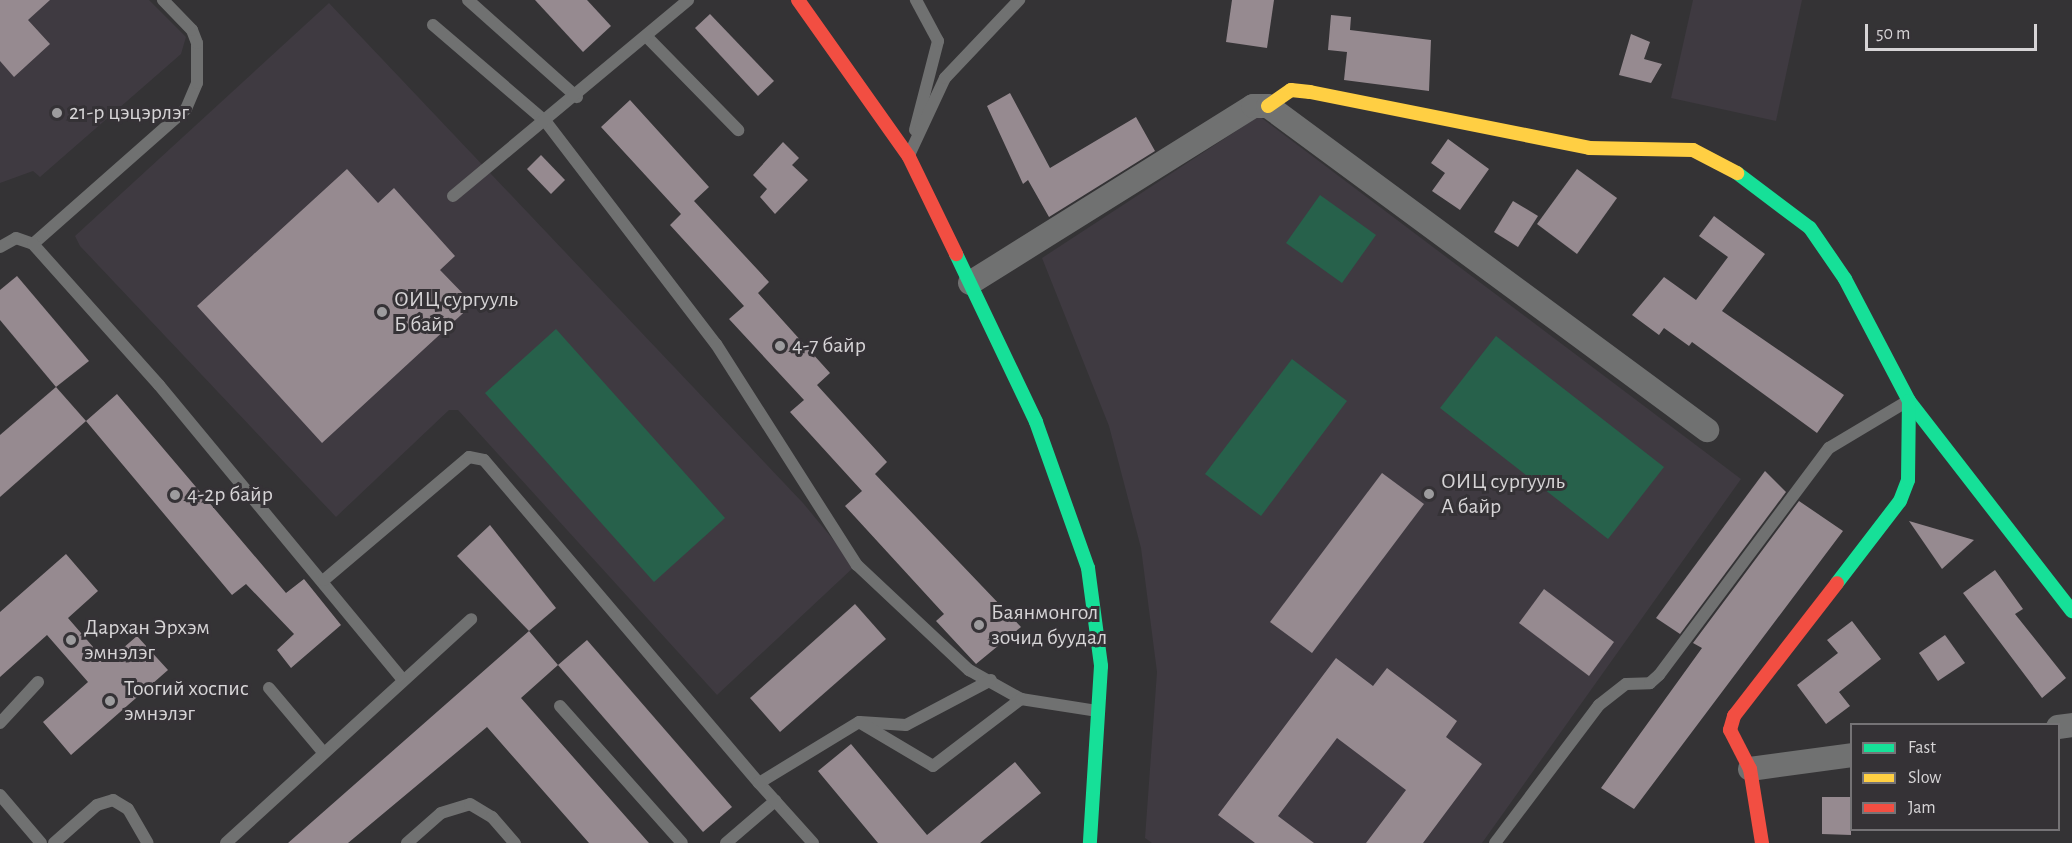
<!DOCTYPE html>
<html>
<head>
<meta charset="utf-8">
<style>
	body { margin:0 }
	#map { position:relative; width:2072px; height:843px; overflow:hidden; background:#343335; font-family:"Alegreya Sans",sans-serif }
	div>[style] { position:absolute }
	[style*='--x'] { left:calc(var(--x)*1px); top:calc(var(--y)*1px); width:calc(var(--w)*1px); rotate:calc(var(--a)*1deg) }
	.built>* { inset:0; background:#3f3a41 }
	.green>* { inset:0; background:#27614b }
	.building>* { inset:0; background:#968a90 }
	.lane>* { height:12px; margin:-6px; padding:0 6px; transform-origin:6px; border-radius:6px; background:#707171 }
	.street>* { height:24px; margin:-12px; padding:0 12px; transform-origin:12px; border-radius:12px; background:#707171 }
	.fast>* { height:14px; margin:-7px; padding:0 7px; transform-origin:7px; border-radius:7px; background:#16e098 }
	.slow>* { height:14px; margin:-7px; padding:0 7px; transform-origin:7px; border-radius:7px; background:#ffcf43 }
	.jam>* { height:14px; margin:-7px; padding:0 7px; transform-origin:7px; border-radius:7px; background:#f24e42 }
	.dots>* { width:16px; height:16px; translate:-50% -50%; box-sizing:border-box; border:3px solid #353236; border-radius:50% }
	span { translate:-50% -50%; white-space:nowrap; text-align:center; line-height:1.15; -webkit-text-stroke:6px #353236; paint-order:stroke }
	.poi-label { font-size:22px; color:#d6d4d6 }
	.left { translate:0 -50%; text-align:left }
	.legend { position:absolute; left:1850px; top:723px; width:210px; height:108px; box-sizing:border-box; background:#353236; border:2px solid #757376; margin:0; padding:8px 10px; list-style:none; font-size:18px; color:#d6d4d6 }
	.legend li { display:flex; align-items:center; gap:12px; height:30px }
	.legend b { width:30px; border:2px solid #757376 }
	.scale { position:absolute; left:1865px; top:24px; width:172px; height:27px; box-sizing:border-box; border:3px solid #d6d4d6; border-top:0; padding-left:8px; font-size:18px; line-height:21px; white-space:nowrap; color:#d6d4d6; -webkit-text-stroke:4px #353236; paint-order:stroke }
</style>
</head>
<body>
<div id="map">
	<div class="built">
		<i style="clip-path:polygon(0 0,149px 0,186px 37px,181px 54px,40px 177px,33px 171px,0 183px)"></i>
		<i style="clip-path:polygon(1693px 0,1802px 0,1776px 121px,1671px 98px)"></i>
		<i style="clip-path:polygon(329px 3px,803px 503px,855px 566px,717px 695px,458px 410px,449px 410px,336px 517px,80px 246px,75px 236px)"></i>
		<i style="clip-path:polygon(1259px 116px,1741px 479px,1482px 843px,1152px 843px,1145px 838px,1157px 672px,1141px 548px,1109px 426px,1042px 258px)"></i>
	</div>
	<div class="green">
		<i style="clip-path:polygon(1320px 195px,1376px 235px,1342px 283px,1286px 243px)"></i>
		<i style="clip-path:polygon(556px 329px,725px 518px,654px 582px,485px 393px)"></i>
		<i style="clip-path:polygon(1496px 336px,1664px 467px,1608px 539px,1440px 408px)"></i>
		<i style="clip-path:polygon(1292px 359px,1347px 401px,1261px 516px,1205px 474px)"></i>
	</div>
	<div class="building">
		<i style="clip-path:polygon(0 0,50px 0,28px 20px,50px 44px,14px 77px,0 61px)"></i>
		<i style="clip-path:polygon(535px 0,587px 0,611px 26px,583px 52px)"></i>
		<i style="clip-path:polygon(1232px 0,1274px 0,1267px 48px,1226px 42px)"></i>
		<i style="clip-path:polygon(710px 14px,774px 81px,758px 96px,695px 28px)"></i>
		<i style="clip-path:polygon(1331px 15px,1351px 17px,1350px 30px,1431px 40px,1429px 91px,1344px 80px,1347px 52px,1328px 50px)"></i>
		<i style="clip-path:polygon(1631px 34px,1650px 42px,1644px 59px,1662px 64px,1651px 83px,1619px 75px)"></i>
		<i style="clip-path:polygon(1010px 93px,1050px 168px,1136px 117px,1155px 151px,1049px 217px,1028px 180px,1023px 184px,987px 106px)"></i>
		<i style="clip-path:polygon(630px 100px,709px 187px,694px 201px,769px 282px,758px 293px,830px 373px,817px 385px,887px 462px,875px 474px,1021px 627px,976px 664px,936px 621px,944px 614px,845px 506px,862px 491px,790px 412px,804px 400px,729px 319px,744px 306px,670px 225px,681px 214px,601px 127px)"></i>
		<i style="clip-path:polygon(1448px 139px,1489px 169px,1460px 210px,1432px 191px,1445px 173px,1431px 163px)"></i>
		<i style="clip-path:polygon(783px 142px,799px 158px,792px 165px,808px 180px,775px 214px,760px 197px,767px 189px,753px 175px)"></i>
		<i style="clip-path:polygon(541px 155px,565px 180px,551px 194px,527px 169px)"></i>
		<i style="clip-path:polygon(347px 169px,378px 203px,394px 188px,455px 256px,440px 270px,473px 304px,322px 443px,197px 306px)"></i>
		<i style="clip-path:polygon(1577px 169px,1617px 198px,1577px 254px,1537px 224px)"></i>
		<i style="clip-path:polygon(1513px 201px,1538px 216px,1518px 247px,1494px 232px)"></i>
		<i style="clip-path:polygon(1714px 216px,1765px 254px,1722px 311px,1844px 395px,1817px 433px,1692px 342px,1689px 346px,1664px 328px,1659px 335px,1632px 315px,1664px 277px,1696px 300px,1728px 257px,1699px 236px)"></i>
		<i style="clip-path:polygon(17px 276px,89px 361px,56px 387px,0 320px,0 290px)"></i>
		<i style="clip-path:polygon(56px 387px,86px 421px,0 497px,0 435px)"></i>
		<i style="clip-path:polygon(117px 394px,286px 593px,304px 579px,341px 625px,291px 668px,277px 650px,294px 634px,246px 584px,232px 595px,86px 421px)"></i>
		<i style="clip-path:polygon(1765px 471px,1786px 492px,1680px 634px,1656px 618px)"></i>
		<i style="clip-path:polygon(1382px 473px,1424px 504px,1312px 653px,1270px 622px)"></i>
		<i style="clip-path:polygon(1799px 501px,1843px 531px,1634px 809px,1601px 788px,1702px 648px,1693px 643px)"></i>
		<i style="clip-path:polygon(1909px 521px,1974px 540px,1942px 569px)"></i>
		<i style="clip-path:polygon(490px 525px,556px 608px,529px 631px,457px 556px)"></i>
		<i style="clip-path:polygon(66px 554px,98px 591px,68px 618px,94px 648px,107px 662px,137px 636px,168px 670px,71px 755px,43px 722px,88px 682px,47px 635px,0 677px,0 612px)"></i>
		<i style="clip-path:polygon(1995px 570px,2023px 609px,2015px 614px,2066px 678px,2042px 698px,1963px 593px)"></i>
		<i style="clip-path:polygon(1544px 589px,1614px 642px,1589px 676px,1519px 623px)"></i>
		<i style="clip-path:polygon(855px 604px,886px 639px,780px 732px,750px 698px)"></i>
		<i style="clip-path:polygon(1852px 621px,1881px 659px,1839px 692px,1850px 706px,1826px 724px,1797px 685px,1838px 653px,1827px 640px)"></i>
		<i style="clip-path:polygon(529px 631px,558px 665px,521px 698px,649px 843px,589px 843px,487px 727px,348px 843px,288px 843px)"></i>
		<i style="clip-path:polygon(1945px 635px,1965px 663px,1938px 681px,1919px 653px)"></i>
		<i style="clip-path:polygon(587px 640px,732px 807px,703px 832px,558px 665px)"></i>
		<i style="clip-path:polygon(1336px 658px,1373px 686px,1387px 668px,1457px 721px,1446px 737px,1482px 764px,1423px 843px,1366px 843px,1406px 790px,1337px 738px,1278px 816px,1314px 843px,1255px 843px,1218px 815px)"></i>
		<i style="clip-path:polygon(851px 744px,927px 835px,1015px 762px,1041px 793px,980px 843px,878px 843px,818px 771px)"></i>
		<i style="clip-path:polygon(1822px 797px,1851px 797px,1851px 835px,1822px 834px)"></i>
	</div>
	<div class="lane">
		<i style="--x:468;--y:0;--w:146;--a:41.7"></i>
		<i style="--x:433;--y:25;--w:149;--a:40.6"></i>
		<i style="--x:546;--y:122;--w:280;--a:52.6"></i>
		<i style="--x:716;--y:344;--w:262;--a:57.5"></i>
		<i style="--x:857;--y:565;--w:154;--a:43.2"></i>
		<i style="--x:969;--y:670;--w:60;--a:29.1"></i>
		<i style="--x:646;--y:36;--w:132;--a:45.6"></i>
		<i style="--x:915;--y:130;--w:92;--a:-75.5"></i>
		<i style="--x:938;--y:41;--w:47;--a:-118.2"></i>
		<i style="--x:910;--y:153;--w:83;--a:-65"></i>
		<i style="--x:945;--y:78;--w:108;--a:-46.5"></i>
		<i style="--x:453;--y:196;--w:306;--a:-39.8"></i>
		<i style="--x:33;--y:244;--w:204;--a:-41.4"></i>
		<i style="--x:186;--y:109;--w:28;--a:-67"></i>
		<i style="--x:197;--y:83;--w:40;--a:-90"></i>
		<i style="--x:197;--y:43;--w:14;--a:-111"></i>
		<i style="--x:192;--y:30;--w:42;--a:-134"></i>
		<i style="--x:0;--y:247;--w:18;--a:-29"></i>
		<i style="--x:16;--y:238;--w:18;--a:19"></i>
		<i style="--x:33;--y:244;--w:189;--a:48.2"></i>
		<i style="--x:159;--y:385;--w:383;--a:50.4"></i>
		<i style="--x:324;--y:580;--w:190;--a:-40.3"></i>
		<i style="--x:469;--y:457;--w:15;--a:11"></i>
		<i style="--x:484;--y:460;--w:424;--a:49.6"></i>
		<i style="--x:269;--y:688;--w:82;--a:49.9"></i>
		<i style="--x:560;--y:706;--w:183;--a:48.3"></i>
		<i style="--x:860;--y:722;--w:46;--a:3.7"></i>
		<i style="--x:906;--y:725;--w:96;--a:-27.9"></i>
		<i style="--x:0;--y:723;--w:56;--a:-47.2"></i>
		<i style="--x:0;--y:795;--w:63;--a:49.5"></i>
		<i style="--x:54;--y:843;--w:57;--a:-41.5"></i>
		<i style="--x:97;--y:805;--w:17;--a:-17"></i>
		<i style="--x:113;--y:800;--w:17;--a:31"></i>
		<i style="--x:128;--y:809;--w:39;--a:60"></i>
		<i style="--x:226;--y:843;--w:332;--a:-42.4"></i>
		<i style="--x:407;--y:843;--w:45;--a:-41.4"></i>
		<i style="--x:441;--y:813;--w:30;--a:-17"></i>
		<i style="--x:470;--y:804;--w:26;--a:31"></i>
		<i style="--x:492;--y:817;--w:35;--a:49"></i>
		<i style="--x:726;--y:843;--w:65;--a:-40.6"></i>
		<i style="--x:813;--y:843;--w:81;--a:-132"></i>
		<i style="--x:759;--y:783;--w:117;--a:-31.4"></i>
		<i style="--x:859;--y:722;--w:86;--a:30.7"></i>
		<i style="--x:933;--y:766;--w:111;--a:-37.3"></i>
		<i style="--x:1021;--y:699;--w:78;--a:8.9"></i>
		<i style="--x:1495;--y:843;--w:173;--a:-53"></i>
		<i style="--x:1599;--y:705;--w:34;--a:-38"></i>
		<i style="--x:1626;--y:684;--w:24;--a:-2"></i>
		<i style="--x:1650;--y:683;--w:12;--a:-42"></i>
		<i style="--x:1659;--y:675;--w:284;--a:-53.2"></i>
		<i style="--x:1829;--y:448;--w:90;--a:-30.9"></i>
	</div>
	<div class="street">
		<i style="--x:970;--y:283;--w:334;--a:-32"></i>
		<i style="--x:1253;--y:106;--w:15;--a:0"></i>
		<i style="--x:1268;--y:106;--w:546;--a:36.43"></i>
		<i style="--x:2058;--y:727;--w:14;--a:-8"></i>
		<i style="--x:1750;--y:769;--w:103;--a:-7.8"></i>
	</div>
	<div class="fast">
		<i style="--x:1737;--y:173;--w:91;--a:37"></i>
		<i style="--x:1810;--y:228;--w:62;--a:55.5"></i>
		<i style="--x:1845;--y:279;--w:138;--a:62.3"></i>
		<i style="--x:1909;--y:401;--w:266;--a:52.2"></i>
		<i style="--x:956;--y:254;--w:186;--a:64.5"></i>
		<i style="--x:1036;--y:422;--w:155;--a:70.4"></i>
		<i style="--x:1088;--y:568;--w:99;--a:82.4"></i>
		<i style="--x:1101;--y:666;--w:177;--a:93.6"></i>
		<i style="--x:1837;--y:583;--w:103;--a:-52.5"></i>
		<i style="--x:1900;--y:501;--w:22;--a:-69"></i>
		<i style="--x:1908;--y:480;--w:79;--a:-89.3"></i>
	</div>
	<div class="slow">
		<i style="--x:1268;--y:106;--w:28;--a:-35"></i>
		<i style="--x:1291;--y:90;--w:19;--a:6"></i>
		<i style="--x:1310;--y:92;--w:285;--a:11.3"></i>
		<i style="--x:1589;--y:148;--w:104;--a:1.1"></i>
		<i style="--x:1693;--y:150;--w:50;--a:27.6"></i>
	</div>
	<div class="jam">
		<i style="--x:798;--y:0;--w:192;--a:54.7"></i>
		<i style="--x:909;--y:157;--w:108;--a:64.1"></i>
		<i style="--x:1762;--y:843;--w:75;--a:-99.2"></i>
		<i style="--x:1750;--y:769;--w:44;--a:-117.1"></i>
		<i style="--x:1730;--y:730;--w:15;--a:-74"></i>
		<i style="--x:1734;--y:716;--w:168;--a:-52.2"></i>
	</div>
	<div class="dots">
		<i style="left:57px;top:113px;background:#9d9c9e"></i>
		<i style="left:382px;top:312px;background:#9d9c9e"></i>
		<i style="left:780px;top:346px;background:#9d9c9e"></i>
		<i style="left:1429px;top:494px;background:#9d9c9e"></i>
		<i style="left:175px;top:495px;background:#9d9c9e"></i>
		<i style="left:979px;top:625px;background:#9d9c9e"></i>
		<i style="left:71px;top:640px;background:#9d9c9e"></i>
		<i style="left:110px;top:701px;background:#9d9c9e"></i>
	</div>
	<div class="poi-label">
		<span class="left" style="left:69px;top:113px">21-р цэцэрлэг</span>
		<span class="left" style="left:394px;top:312px">ОИЦ сургууль<br>Б байр</span>
		<span class="left" style="left:792px;top:346px">4-7 байр</span>
		<span class="left" style="left:1441px;top:494px">ОИЦ сургууль<br>А байр</span>
		<span class="left" style="left:187px;top:495px">4-2р байр</span>
		<span class="left" style="left:991px;top:625px">Баянмонгол<br>зочид буудал</span>
		<span class="left" style="left:84px;top:640px">Дархан Эрхэм<br>эмнэлэг</span>
		<span class="left" style="left:124px;top:701px">Тоогий хоспис<br>эмнэлэг</span>
	</div>
	<ul class="legend">
	<li><b style="height:8px;background:#16e098"></b>Fast</li>
	<li><b style="height:8px;background:#ffcf43"></b>Slow</li>
	<li><b style="height:8px;background:#f24e42"></b>Jam</li>
	</ul>
	<div class="scale">50 m</div>
</div>
</body>
</html>
